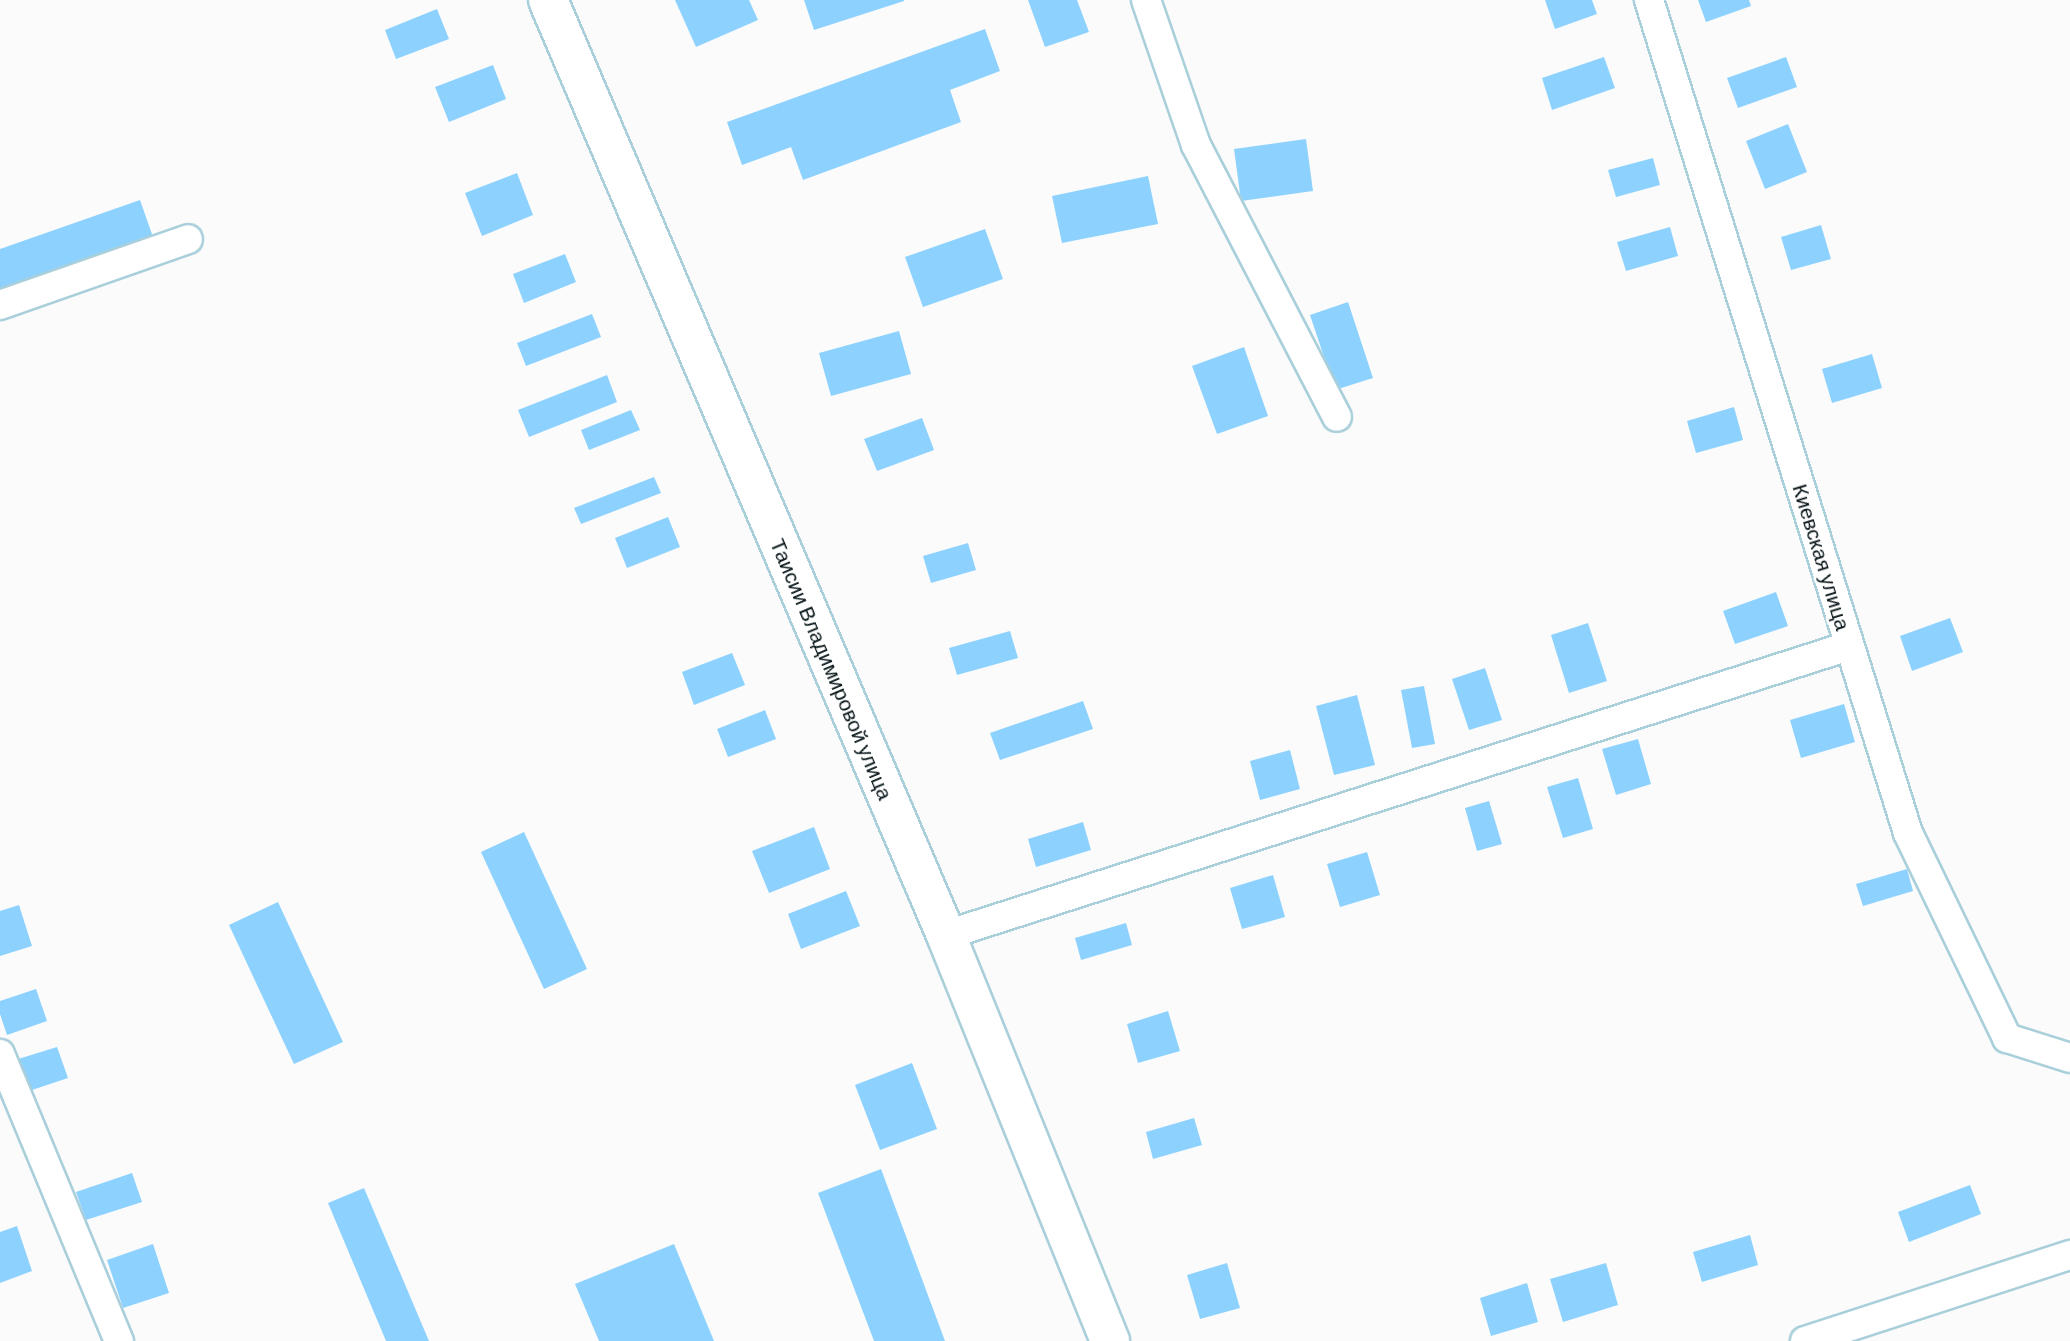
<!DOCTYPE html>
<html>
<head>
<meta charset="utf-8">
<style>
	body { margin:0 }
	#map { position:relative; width:2070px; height:1341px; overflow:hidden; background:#fbfbfb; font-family:Barlow,sans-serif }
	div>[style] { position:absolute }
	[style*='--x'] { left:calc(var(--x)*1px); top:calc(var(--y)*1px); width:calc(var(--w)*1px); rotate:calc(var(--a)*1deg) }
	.building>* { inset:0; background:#8dd2fe }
	.roads { filter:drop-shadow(2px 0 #a9cfdb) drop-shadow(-2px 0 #a9cfdb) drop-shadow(0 2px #a9cfdb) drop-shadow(0 -2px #a9cfdb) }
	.street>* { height:28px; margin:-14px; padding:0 14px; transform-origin:14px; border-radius:14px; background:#fff }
	.secondary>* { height:38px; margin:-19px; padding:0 19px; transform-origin:19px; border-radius:19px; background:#fff }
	span { translate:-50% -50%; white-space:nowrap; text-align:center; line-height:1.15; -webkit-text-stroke:5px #fff; paint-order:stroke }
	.street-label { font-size:21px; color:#051317 }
</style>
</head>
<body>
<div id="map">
	<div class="building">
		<i style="clip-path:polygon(675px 0,749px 0,758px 20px,696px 47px)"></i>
		<i style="clip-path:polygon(804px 0,904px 0,904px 1px,814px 30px)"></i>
		<i style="clip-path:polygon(1028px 0,1077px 0,1089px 32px,1045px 47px)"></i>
		<i style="clip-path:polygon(1545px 0,1592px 0,1597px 14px,1555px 29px)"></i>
		<i style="clip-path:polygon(1698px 0,1749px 0,1751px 6px,1706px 22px)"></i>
		<i style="clip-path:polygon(437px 9px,449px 39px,396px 59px,385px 30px)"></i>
		<i style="clip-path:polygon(985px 29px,1000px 71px,950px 90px,961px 122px,803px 180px,791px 147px,742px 165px,727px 122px)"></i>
		<i style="clip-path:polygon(1604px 57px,1615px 88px,1552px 110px,1542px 78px)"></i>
		<i style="clip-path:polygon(1786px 57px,1797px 87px,1738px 108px,1727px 78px)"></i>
		<i style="clip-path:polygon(493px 65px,506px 99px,449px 122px,435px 87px)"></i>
		<i style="clip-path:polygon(1788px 124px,1807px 172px,1765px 189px,1746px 141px)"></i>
		<i style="clip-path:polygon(1306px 139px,1313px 191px,1241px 201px,1234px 149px)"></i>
		<i style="clip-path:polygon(1653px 158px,1660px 185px,1616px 197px,1608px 170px)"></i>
		<i style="clip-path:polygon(517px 173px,533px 215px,482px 236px,465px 193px)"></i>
		<i style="clip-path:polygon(1148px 176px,1158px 224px,1062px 243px,1052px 196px)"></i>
		<i style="clip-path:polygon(140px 200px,154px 240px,0 294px,0 249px)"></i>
		<i style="clip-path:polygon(1821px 225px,1831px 259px,1791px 270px,1781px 237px)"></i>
		<i style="clip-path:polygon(1670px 227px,1678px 256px,1626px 271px,1617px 242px)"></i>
		<i style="clip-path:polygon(985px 229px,1003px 279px,923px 307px,905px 257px)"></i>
		<i style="clip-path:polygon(565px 254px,576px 282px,524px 303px,513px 274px)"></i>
		<i style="clip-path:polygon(1348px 302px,1373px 378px,1335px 390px,1310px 315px)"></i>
		<i style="clip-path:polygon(592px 314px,601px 337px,526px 366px,517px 343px)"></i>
		<i style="clip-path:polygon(899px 331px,911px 374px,831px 396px,819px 353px)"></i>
		<i style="clip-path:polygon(1244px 347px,1268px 416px,1217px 434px,1192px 366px)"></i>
		<i style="clip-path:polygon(1872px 354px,1882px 388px,1832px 403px,1822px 369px)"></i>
		<i style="clip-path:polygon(607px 375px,617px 402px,529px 437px,518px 410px)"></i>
		<i style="clip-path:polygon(1734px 407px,1743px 440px,1696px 453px,1687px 421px)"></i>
		<i style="clip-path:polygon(631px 410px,640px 430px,589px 450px,581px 430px)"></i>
		<i style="clip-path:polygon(922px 418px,934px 450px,877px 471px,864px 439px)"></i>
		<i style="clip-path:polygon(654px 477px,661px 493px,581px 524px,574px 508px)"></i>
		<i style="clip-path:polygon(668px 517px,680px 547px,627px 568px,615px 538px)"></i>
		<i style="clip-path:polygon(968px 543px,976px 570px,931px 583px,923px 556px)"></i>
		<i style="clip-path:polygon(1776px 592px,1788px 626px,1735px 644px,1723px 611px)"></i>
		<i style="clip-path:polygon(1950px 618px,1963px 652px,1912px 671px,1900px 636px)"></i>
		<i style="clip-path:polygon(1588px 623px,1607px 681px,1569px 693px,1551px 635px)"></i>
		<i style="clip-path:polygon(1010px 631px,1018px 658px,957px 675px,949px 648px)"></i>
		<i style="clip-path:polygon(732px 653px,745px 685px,694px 705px,682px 672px)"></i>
		<i style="clip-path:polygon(1485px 668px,1502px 720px,1469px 730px,1452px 679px)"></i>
		<i style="clip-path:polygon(1424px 686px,1435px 744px,1412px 748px,1401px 690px)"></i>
		<i style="clip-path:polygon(1357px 695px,1375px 765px,1334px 775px,1316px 706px)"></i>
		<i style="clip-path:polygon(1083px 701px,1093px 729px,1000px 760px,990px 733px)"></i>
		<i style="clip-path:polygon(1844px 704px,1855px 742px,1801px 758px,1790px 720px)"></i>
		<i style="clip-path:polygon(765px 710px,776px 739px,728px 757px,717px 729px)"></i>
		<i style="clip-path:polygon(1638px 739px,1651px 784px,1616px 795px,1602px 749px)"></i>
		<i style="clip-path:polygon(1290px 750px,1300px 789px,1260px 800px,1250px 761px)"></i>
		<i style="clip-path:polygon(1578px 778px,1593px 829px,1563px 838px,1547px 787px)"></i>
		<i style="clip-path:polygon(1489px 801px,1502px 844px,1477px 851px,1465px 808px)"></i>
		<i style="clip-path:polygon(1083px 822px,1091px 850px,1036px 867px,1028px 839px)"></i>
		<i style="clip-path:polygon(814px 827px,830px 869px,769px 893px,752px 851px)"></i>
		<i style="clip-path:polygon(524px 832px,587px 969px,544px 989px,481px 852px)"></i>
		<i style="clip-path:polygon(1367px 852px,1380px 895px,1340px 907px,1327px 864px)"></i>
		<i style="clip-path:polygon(1907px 869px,1913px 891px,1863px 906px,1856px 884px)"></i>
		<i style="clip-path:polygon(1273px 875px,1285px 917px,1242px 929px,1230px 888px)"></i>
		<i style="clip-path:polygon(846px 891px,860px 926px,801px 949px,788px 914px)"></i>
		<i style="clip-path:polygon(278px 902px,343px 1042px,294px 1064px,229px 925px)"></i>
		<i style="clip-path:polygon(19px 905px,32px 946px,0 956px,0 911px)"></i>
		<i style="clip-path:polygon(1126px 923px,1132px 945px,1081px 960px,1075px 938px)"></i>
		<i style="clip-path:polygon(36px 989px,47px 1021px,7px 1035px,0 1014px,0 1001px)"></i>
		<i style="clip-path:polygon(1168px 1011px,1180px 1051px,1138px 1063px,1127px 1024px)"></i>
		<i style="clip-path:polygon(57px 1047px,68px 1078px,26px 1092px,15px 1060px)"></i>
		<i style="clip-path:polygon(912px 1063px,937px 1129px,880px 1150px,855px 1085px)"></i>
		<i style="clip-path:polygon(1194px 1118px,1202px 1145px,1153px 1159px,1146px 1132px)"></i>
		<i style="clip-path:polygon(881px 1169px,945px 1341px,874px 1341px,818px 1193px)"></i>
		<i style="clip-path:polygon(132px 1173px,142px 1202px,86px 1220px,76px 1192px)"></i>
		<i style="clip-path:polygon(1970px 1185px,1981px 1214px,1909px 1242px,1898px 1212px)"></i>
		<i style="clip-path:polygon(364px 1188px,429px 1341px,386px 1341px,328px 1203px)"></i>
		<i style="clip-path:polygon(17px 1226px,32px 1271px,0 1283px,0 1232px)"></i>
		<i style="clip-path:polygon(1750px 1235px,1758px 1265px,1702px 1282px,1693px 1252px)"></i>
		<i style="clip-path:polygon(153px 1244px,169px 1293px,123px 1308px,107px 1260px)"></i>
		<i style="clip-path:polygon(674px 1244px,714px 1341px,599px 1341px,575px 1284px)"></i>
		<i style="clip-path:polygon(1227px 1263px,1240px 1308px,1200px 1319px,1187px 1275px)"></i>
		<i style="clip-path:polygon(1606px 1263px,1618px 1305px,1563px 1322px,1550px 1279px)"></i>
		<i style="clip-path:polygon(1527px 1283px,1538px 1322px,1491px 1336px,1480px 1298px)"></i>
	</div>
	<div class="roads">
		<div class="street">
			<i style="--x:1146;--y:0;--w:153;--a:71"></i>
			<i style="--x:1196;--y:145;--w:306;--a:62.6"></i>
			<i style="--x:1649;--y:0;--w:872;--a:72.73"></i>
			<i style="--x:1908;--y:833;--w:228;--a:64.2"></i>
			<i style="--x:2007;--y:1038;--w:66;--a:17.6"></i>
			<i style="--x:0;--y:305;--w:199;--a:-19.3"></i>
			<i style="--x:946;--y:935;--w:948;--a:-17.75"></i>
			<i style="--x:0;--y:1054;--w:311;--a:67.5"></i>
			<i style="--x:1805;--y:1341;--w:279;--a:-18"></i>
		</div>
		<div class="secondary">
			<i style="--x:548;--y:0;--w:1016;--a:66.94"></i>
			<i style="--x:946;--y:935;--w:438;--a:68"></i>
		</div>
	</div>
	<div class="street-label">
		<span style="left:1822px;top:557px;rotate:73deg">Киевская улица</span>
		<span style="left:832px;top:669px;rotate:67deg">Таисии Владимировой улица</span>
	</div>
</div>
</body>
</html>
